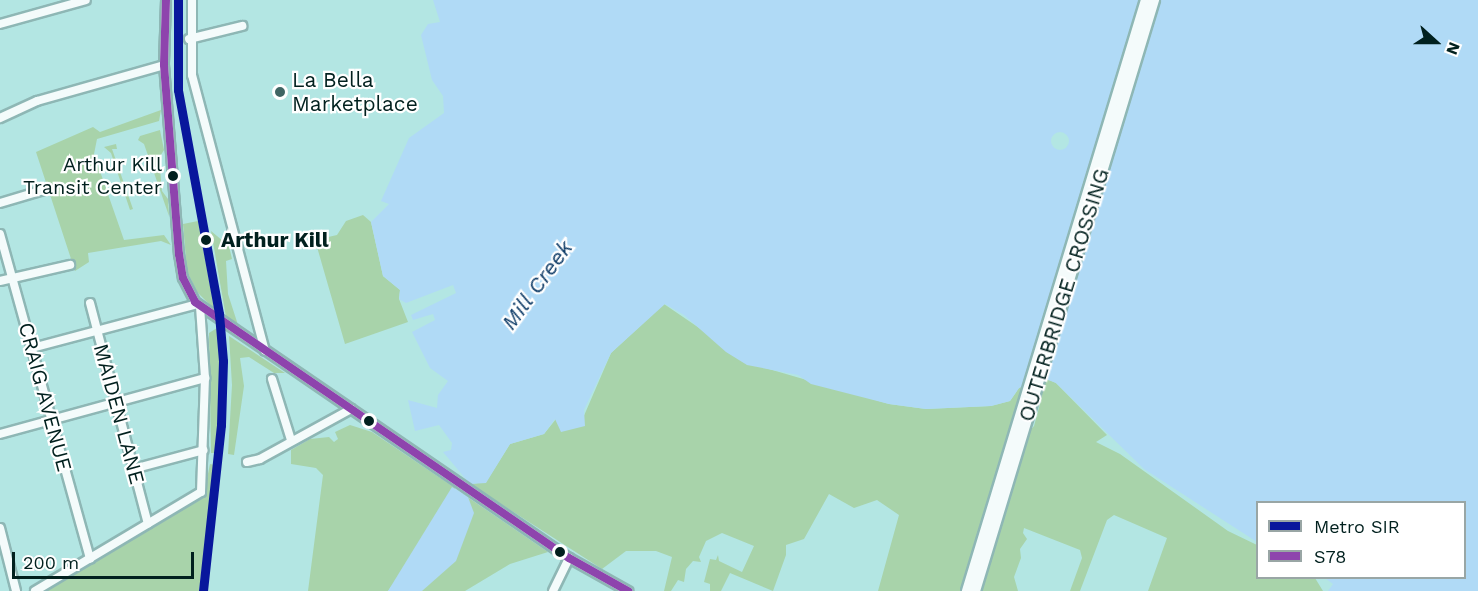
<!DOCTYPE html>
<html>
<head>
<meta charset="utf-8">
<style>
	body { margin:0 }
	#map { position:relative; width:1478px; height:591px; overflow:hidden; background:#b3e6e3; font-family:"Work Sans",sans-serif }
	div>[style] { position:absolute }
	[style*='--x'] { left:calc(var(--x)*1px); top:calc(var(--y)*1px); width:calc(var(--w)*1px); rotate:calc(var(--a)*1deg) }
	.green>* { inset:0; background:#a8d3aa }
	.water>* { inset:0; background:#b0daf6 }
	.pier>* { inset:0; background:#b3e6e3 }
	.round { border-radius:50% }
	.roads { filter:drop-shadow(2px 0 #8eb7b5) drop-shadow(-2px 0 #8eb7b5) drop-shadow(0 2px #8eb7b5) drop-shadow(0 -2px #8eb7b5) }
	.minor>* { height:8px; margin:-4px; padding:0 4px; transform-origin:4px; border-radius:4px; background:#f4fbfb }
	.highway>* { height:10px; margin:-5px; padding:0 5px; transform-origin:5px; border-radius:5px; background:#f4fbfb }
	.bus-1>* { height:8px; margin:-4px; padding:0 4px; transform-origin:4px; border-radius:4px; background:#8e44ad }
	.metro-1>* { height:9px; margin:-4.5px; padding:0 4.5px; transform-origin:4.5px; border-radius:4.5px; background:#08179c }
	.dots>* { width:16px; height:16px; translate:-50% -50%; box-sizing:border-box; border:3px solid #fff; border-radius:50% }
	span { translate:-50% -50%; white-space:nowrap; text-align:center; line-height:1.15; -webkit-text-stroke:4.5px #fff; paint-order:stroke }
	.bus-label { font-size:20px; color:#01201e }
	.right { translate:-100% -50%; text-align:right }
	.poi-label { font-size:21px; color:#01201e }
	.left { translate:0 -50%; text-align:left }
	.stop-label { font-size:21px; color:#01201e; font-weight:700 }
	.street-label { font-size:21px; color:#01201e }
	.water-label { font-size:22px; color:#123f6a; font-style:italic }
	.legend { position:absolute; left:1256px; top:501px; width:210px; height:78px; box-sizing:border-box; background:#fff; border:2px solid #99a6a5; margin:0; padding:8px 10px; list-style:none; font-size:18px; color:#01201e }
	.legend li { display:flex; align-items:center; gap:12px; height:30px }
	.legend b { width:30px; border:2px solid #99a6a5 }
	.north { position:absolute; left:1406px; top:12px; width:60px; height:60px; -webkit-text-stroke:4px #fff; paint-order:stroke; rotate:111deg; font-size:16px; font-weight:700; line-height:24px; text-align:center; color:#01201e }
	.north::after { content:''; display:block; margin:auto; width:21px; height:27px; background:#01201e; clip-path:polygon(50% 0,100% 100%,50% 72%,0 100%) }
	.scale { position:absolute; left:12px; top:552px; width:182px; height:27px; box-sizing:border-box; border:3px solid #01201e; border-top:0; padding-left:8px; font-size:18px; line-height:21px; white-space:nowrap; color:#01201e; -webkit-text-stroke:4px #fff; paint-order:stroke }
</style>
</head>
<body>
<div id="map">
	<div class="green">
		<i style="clip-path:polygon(161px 110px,159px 121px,97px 139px,94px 154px,124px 240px,164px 235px,171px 245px,161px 241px,88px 253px,89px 262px,75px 271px,36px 152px,93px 127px,100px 132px)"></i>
		<i style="clip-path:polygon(160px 130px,164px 150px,159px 158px,162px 191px,168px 199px,169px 216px,144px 144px,138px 140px,140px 136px)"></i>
		<i style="clip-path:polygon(116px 144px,117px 149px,112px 149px,133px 209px,130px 210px,111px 153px,104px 147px)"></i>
		<i style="clip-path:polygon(363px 215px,371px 222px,383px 276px,400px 290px,399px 299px,408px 322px,345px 344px,315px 240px,337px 235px,346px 221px)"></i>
		<i style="clip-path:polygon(198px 221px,211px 291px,214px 309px,197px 292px,187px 271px,183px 224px)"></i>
		<i style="clip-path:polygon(211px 231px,229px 246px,232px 259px,226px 261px,228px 294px,238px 325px,226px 317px)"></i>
		<i style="clip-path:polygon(evenodd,664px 304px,752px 364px,889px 404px,926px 409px,991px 406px,1010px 401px,1019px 388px,1043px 377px,1056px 383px,1107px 435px,1096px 442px,1120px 454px,1228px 531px,1257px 545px,1258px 578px,1315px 578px,1323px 591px,1148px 591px,1167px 538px,1114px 515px,1107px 520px,1080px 591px,1070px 591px,1082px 558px,1080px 550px,1024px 528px,1023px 533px,1027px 539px,1020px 549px,1021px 558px,1014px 577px,1018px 591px,878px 591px,899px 515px,877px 500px,854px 508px,829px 494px,804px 539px,786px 545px,786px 555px,773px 591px,730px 573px,721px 591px,710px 591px,710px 584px,704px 582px,710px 559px,716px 560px,718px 555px,719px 561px,742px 572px,754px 546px,722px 533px,706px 541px,699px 557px,701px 562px,693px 561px,686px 569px,684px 582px,678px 580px,671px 591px,664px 591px,672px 557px,656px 551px,626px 551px,602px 569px,470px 484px,486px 482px,510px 444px,544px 434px,556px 419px,583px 418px,611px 353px,664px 304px,1031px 396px,1041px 400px,1034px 426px,1026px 435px,1031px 396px)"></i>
		<i style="clip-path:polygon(217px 328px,222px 380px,216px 453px,211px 453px,209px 333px)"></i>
		<i style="clip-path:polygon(229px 336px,285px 373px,274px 373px,249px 357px,240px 358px,244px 386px,234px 455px,228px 454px,232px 385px)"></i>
		<i style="clip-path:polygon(350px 425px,372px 432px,455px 488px,428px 537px,388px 591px,308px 591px,323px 475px,316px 468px,291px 464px,291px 450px,310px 439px,329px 437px,334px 442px,338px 439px,335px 432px)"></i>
		<i style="clip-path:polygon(210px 464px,215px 465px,199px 591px,44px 591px,203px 498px)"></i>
		<i style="clip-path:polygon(463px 494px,548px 552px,510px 564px,465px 591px,410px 591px)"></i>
	</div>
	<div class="water">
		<i style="clip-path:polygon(433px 0,1478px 0,1478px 591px,1328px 591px,1333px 584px,1325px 578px,1464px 578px,1464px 502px,1258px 502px,1257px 542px,1144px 469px,1056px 383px,1043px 378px,1019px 388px,1010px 401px,991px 406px,926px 409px,889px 404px,811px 384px,798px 375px,747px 365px,726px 352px,684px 315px,665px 304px,611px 353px,584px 410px,585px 426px,561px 432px,555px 419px,544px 434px,510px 444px,486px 483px,470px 484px,443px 452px,451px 450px,452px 443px,439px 425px,415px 431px,408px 400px,437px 408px,438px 395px,448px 381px,430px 368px,412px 332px,435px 320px,433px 314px,413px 320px,411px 315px,456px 293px,453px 285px,406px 303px,399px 299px,400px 290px,383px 276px,371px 222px,389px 204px,381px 201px,409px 138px,444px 113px,443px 96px,432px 80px,421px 35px,428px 24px,440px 22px)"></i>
		<i style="clip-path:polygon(452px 487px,468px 497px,474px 513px,456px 561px,422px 591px,388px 591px)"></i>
	</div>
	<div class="pier">
		<i class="round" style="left:1051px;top:132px;width:18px;height:18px"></i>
	</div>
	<div class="roads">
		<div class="minor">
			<i style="--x:166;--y:0;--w:65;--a:91.8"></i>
			<i style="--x:164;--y:65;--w:190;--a:85.5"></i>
			<i style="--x:179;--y:254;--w:24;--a:81"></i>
			<i style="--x:183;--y:278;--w:27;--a:63"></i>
			<i style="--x:195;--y:302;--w:453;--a:34.4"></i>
			<i style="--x:569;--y:558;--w:68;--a:29.2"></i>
			<i style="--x:192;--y:0;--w:75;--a:90"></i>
			<i style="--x:192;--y:75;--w:285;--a:75.2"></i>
			<i style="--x:0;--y:24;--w:89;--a:-15.6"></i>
			<i style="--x:189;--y:39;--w:55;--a:-13.8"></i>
			<i style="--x:0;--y:118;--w:41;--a:-24.7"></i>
			<i style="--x:37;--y:101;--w:132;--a:-15.8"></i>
			<i style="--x:0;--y:203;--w:46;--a:-16.5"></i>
			<i style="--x:0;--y:234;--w:337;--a:74.5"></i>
			<i style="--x:0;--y:281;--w:72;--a:-12.9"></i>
			<i style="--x:90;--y:303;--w:228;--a:75.3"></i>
			<i style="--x:32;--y:348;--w:171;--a:-14.9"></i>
			<i style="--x:272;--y:379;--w:64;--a:72.7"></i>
			<i style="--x:0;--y:434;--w:213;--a:-15.3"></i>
			<i style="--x:247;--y:462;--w:13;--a:-13"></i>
			<i style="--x:260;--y:459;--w:104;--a:-28.8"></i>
			<i style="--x:133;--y:469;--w:73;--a:-15"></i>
			<i style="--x:0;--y:528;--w:65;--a:75.7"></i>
			<i style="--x:35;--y:591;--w:193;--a:-30.8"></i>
			<i style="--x:201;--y:492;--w:114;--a:-88"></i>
			<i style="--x:205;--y:378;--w:71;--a:-94"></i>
			<i style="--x:553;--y:591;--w:37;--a:-64"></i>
		</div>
		<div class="highway">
			<i style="--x:967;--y:591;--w:618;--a:-73.15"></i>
			<i style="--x:975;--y:591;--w:618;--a:-73.15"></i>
		</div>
	</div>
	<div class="bus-1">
		<i style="--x:166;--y:0;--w:65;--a:91.8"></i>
		<i style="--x:164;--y:65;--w:190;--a:85.5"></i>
		<i style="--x:179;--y:254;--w:24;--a:81"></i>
		<i style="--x:183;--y:278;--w:27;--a:63"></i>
		<i style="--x:195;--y:302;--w:453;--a:34.4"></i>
		<i style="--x:569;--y:558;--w:68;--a:29.2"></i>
	</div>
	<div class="metro-1">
		<i style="--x:178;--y:0;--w:90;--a:90"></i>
		<i style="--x:178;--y:90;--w:228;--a:79.6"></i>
		<i style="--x:219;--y:314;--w:47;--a:85.1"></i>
		<i style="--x:223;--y:361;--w:64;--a:91.8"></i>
		<i style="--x:221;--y:425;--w:167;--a:96.2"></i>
	</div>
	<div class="dots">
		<i style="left:280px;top:92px;background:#3f6563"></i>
		<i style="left:173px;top:176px;background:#01201e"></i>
		<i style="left:206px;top:240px;background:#01201e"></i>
		<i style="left:369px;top:421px;background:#01201e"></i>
		<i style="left:560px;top:552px;background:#01201e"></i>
	</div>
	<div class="bus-label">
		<span class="right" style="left:162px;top:176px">Arthur Kill<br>Transit Center</span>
	</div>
	<div class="poi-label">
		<span class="left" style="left:292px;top:92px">La Bella<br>Marketplace</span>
	</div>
	<div class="stop-label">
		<span class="left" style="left:221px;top:240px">Arthur Kill</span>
	</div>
	<div class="street-label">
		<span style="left:1064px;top:295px;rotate:-73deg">OUTERBRIDGE CROSSING</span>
		<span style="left:45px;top:397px;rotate:75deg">CRAIG AVENUE</span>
		<span style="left:119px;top:414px;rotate:75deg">MAIDEN LANE</span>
	</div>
	<div class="water-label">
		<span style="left:537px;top:285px;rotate:-54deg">Mill Creek</span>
	</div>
	<ul class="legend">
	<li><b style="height:8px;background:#08179c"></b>Metro SIR</li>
	<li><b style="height:8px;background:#8e44ad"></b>S78</li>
	</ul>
	<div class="north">N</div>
	<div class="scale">200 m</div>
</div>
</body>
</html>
